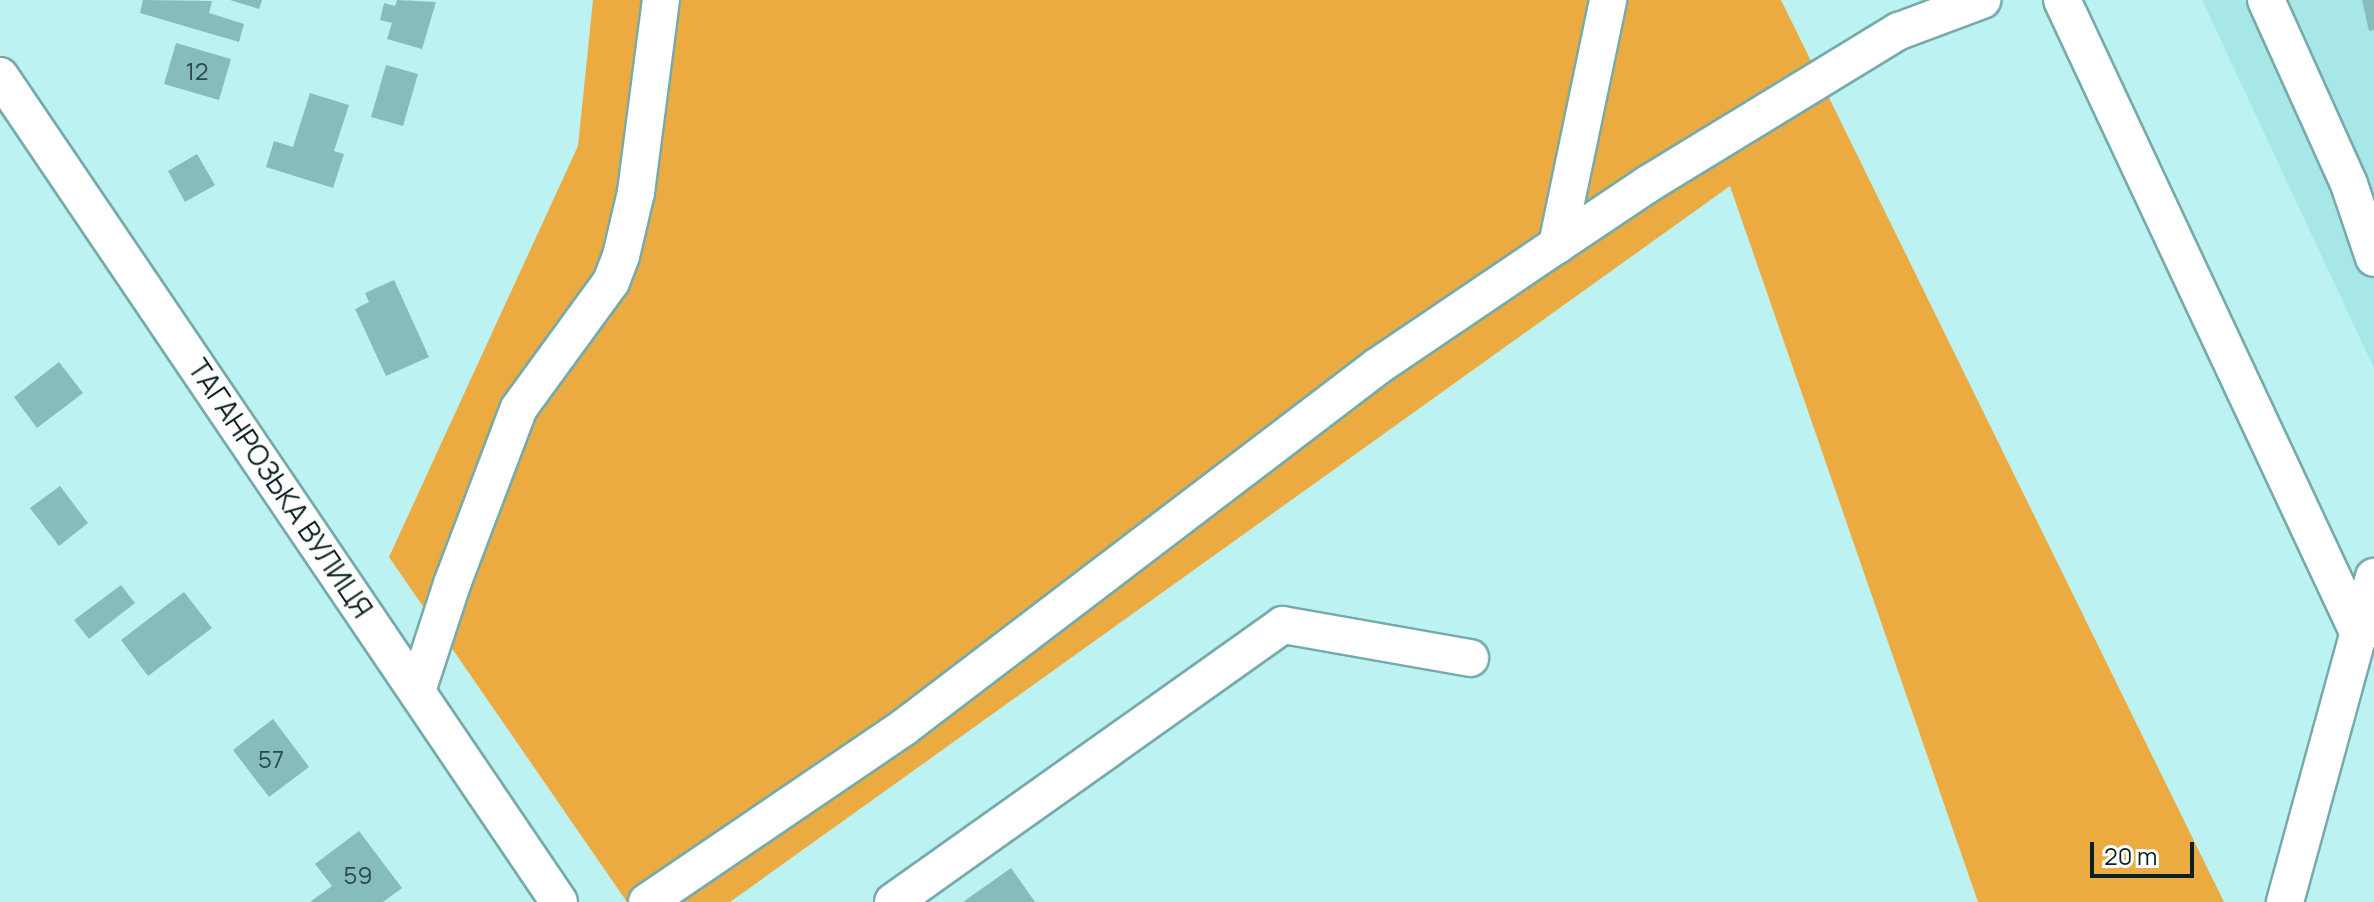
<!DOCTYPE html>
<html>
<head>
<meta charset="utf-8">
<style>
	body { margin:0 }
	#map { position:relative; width:2374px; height:902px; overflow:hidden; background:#bcf2f2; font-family:Manrope,sans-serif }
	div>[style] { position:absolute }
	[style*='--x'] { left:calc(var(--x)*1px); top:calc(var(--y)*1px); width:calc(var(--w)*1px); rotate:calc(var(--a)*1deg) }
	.built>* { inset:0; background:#a7e7e7 }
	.green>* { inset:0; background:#ebab41 }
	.building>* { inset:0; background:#87bcbc }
	.roads { filter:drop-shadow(2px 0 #76aaab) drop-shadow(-2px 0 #76aaab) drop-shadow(0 2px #76aaab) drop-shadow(0 -2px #76aaab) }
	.minor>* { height:36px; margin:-18px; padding:0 18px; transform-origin:18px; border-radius:18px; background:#fff }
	span { translate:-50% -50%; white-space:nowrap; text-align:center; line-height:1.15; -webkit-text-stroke:6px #fff; paint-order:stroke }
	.number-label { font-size:24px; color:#2a4848 }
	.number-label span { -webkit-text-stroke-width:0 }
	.street-label { font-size:28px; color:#0b2121 }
	.scale { position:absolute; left:2090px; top:842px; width:104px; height:36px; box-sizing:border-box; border:4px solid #0b2121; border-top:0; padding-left:10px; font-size:24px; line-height:28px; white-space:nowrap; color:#0b2121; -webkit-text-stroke:6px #fff; paint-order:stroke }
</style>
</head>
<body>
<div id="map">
	<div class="built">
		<i style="clip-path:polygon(2202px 0,2374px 0,2374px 368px)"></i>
	</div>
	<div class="green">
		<i style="clip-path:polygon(593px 0,1781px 0,2224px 902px,1978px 902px,1730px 186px,730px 902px,627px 902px,389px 557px,578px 146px)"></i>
	</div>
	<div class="building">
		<i style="clip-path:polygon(143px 0,212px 1px,209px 13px,244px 24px,239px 42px,140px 13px)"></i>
		<i style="clip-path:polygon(230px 0,262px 0,259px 9px)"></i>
		<i style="clip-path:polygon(397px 0,436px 2px,422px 49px,387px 39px,392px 23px,380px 20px,384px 3px,395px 6px)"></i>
		<i style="clip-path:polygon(2362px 0,2374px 0,2374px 30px,2369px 31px)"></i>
		<i style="clip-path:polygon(176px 43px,231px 59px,219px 100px,164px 84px)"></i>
		<i style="clip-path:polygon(386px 65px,418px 74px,403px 126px,371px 117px)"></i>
		<i style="clip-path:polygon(310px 93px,349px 105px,334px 151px,344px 154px,333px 188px,266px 167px,274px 141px,293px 147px)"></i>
		<i style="clip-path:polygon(197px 154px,215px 185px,185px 202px,168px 171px)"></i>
		<i style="clip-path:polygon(394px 280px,429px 357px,386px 376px,355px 309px,369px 302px,365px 293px)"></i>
		<i style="clip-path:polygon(59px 362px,83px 393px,37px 428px,14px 397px)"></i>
		<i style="clip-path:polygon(60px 486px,88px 523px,59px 546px,30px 508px)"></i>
		<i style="clip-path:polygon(121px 585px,135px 603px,89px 639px,74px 620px)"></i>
		<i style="clip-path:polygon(184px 592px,212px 628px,148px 676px,121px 640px)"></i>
		<i style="clip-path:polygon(273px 719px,309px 767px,269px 797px,233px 750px)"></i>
		<i style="clip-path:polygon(359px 831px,402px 888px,383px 902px,310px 902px,332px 886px,315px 864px)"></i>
		<i style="clip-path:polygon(1011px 868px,1035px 902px,963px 902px)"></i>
	</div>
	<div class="roads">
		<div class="minor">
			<i style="--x:2062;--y:0;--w:700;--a:64.9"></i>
			<i style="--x:2359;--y:634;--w:17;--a:-25"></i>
			<i style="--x:2266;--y:0;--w:202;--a:65.7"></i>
			<i style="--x:2349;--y:184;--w:78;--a:71.3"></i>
			<i style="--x:0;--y:76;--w:997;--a:55.91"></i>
			<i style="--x:1557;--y:245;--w:250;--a:-78.2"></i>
			<i style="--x:418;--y:688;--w:109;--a:-71.9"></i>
			<i style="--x:452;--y:584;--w:188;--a:-69.2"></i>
			<i style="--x:519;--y:408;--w:156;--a:-53.9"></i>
			<i style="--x:611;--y:282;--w:28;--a:-69"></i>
			<i style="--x:621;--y:256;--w:66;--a:-76.8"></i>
			<i style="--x:636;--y:192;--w:194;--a:-82.6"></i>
			<i style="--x:647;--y:902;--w:310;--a:-34.2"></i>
			<i style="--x:903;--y:728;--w:597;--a:-37.31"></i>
			<i style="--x:1378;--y:366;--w:216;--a:-34.1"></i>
			<i style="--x:1557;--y:245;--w:110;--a:-33.8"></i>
			<i style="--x:1648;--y:184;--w:294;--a:-31.4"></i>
			<i style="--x:1899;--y:31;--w:89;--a:-20.5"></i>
			<i style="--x:893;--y:902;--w:478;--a:-35.4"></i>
			<i style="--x:1283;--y:625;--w:190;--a:10"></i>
			<i style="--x:2285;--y:902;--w:337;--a:-74.7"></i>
		</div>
	</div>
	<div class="number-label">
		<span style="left:197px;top:71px">12</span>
		<span style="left:271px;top:759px">57</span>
		<span style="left:358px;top:875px">59</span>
	</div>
	<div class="street-label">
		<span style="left:281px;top:488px;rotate:56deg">ТАГАНРОЗЬКА ВУЛИЦЯ</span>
	</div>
	<div class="scale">20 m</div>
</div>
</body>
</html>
